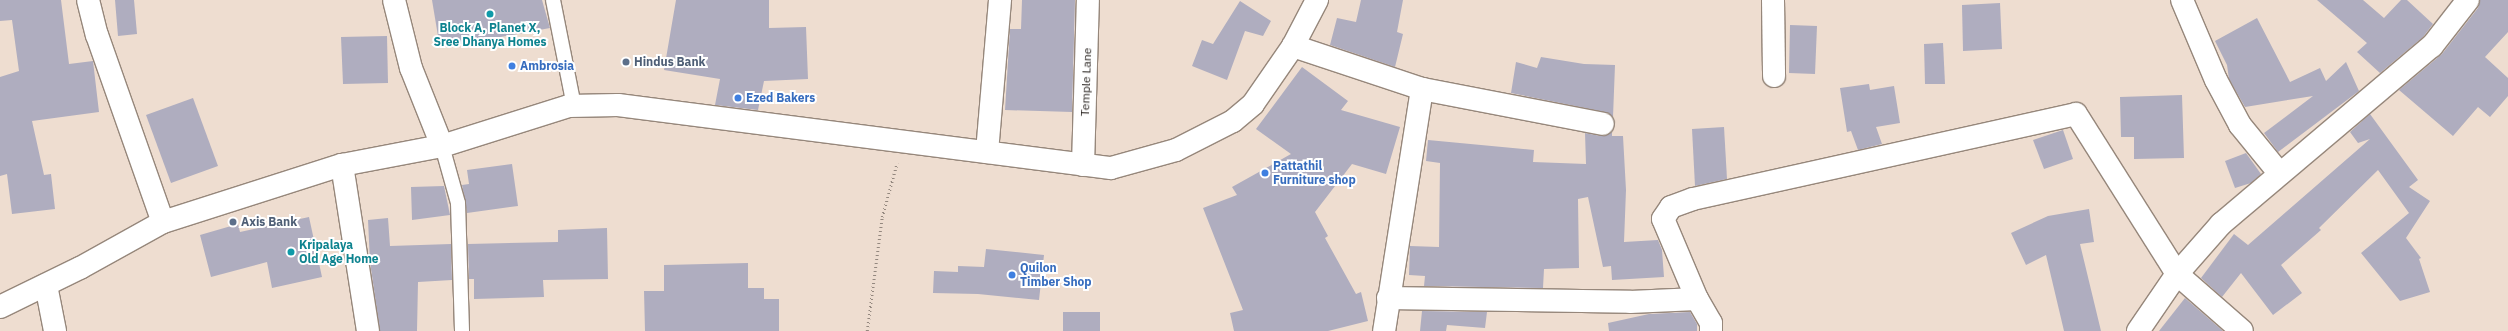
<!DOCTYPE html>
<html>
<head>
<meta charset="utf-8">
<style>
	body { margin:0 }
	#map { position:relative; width:2508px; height:331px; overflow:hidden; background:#eeddd0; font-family:"IBM Plex Sans",sans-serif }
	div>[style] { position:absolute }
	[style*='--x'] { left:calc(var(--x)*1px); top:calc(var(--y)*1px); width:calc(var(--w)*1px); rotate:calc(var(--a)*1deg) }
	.building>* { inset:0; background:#afadbf }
	.path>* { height:2.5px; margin-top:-1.25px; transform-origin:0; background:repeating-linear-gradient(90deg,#94887f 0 1px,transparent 0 4px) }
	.roads { filter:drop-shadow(1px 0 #96877b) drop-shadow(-1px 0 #96877b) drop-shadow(0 1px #96877b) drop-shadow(0 -1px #96877b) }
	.service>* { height:14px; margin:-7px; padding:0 7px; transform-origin:7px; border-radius:7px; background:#fff }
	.minor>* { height:22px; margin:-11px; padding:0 11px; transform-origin:11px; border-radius:11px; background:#fff }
	.primary>* { height:22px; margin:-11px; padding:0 11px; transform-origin:11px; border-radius:11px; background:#fff }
	.dots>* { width:11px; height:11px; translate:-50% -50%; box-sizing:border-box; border:2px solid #fff; border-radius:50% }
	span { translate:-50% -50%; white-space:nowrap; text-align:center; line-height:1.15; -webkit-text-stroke:4px #fff; paint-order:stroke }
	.culture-label { font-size:12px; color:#0d838f; font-weight:700 }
	.left { translate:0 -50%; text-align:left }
	.service-label { font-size:12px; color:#4e5e75; font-weight:700 }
	.shop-label { font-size:12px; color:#366cbe; font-weight:700 }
	.street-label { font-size:12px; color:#19130f }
</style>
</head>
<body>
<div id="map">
	<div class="building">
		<i style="clip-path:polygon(0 0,61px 0,69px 64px,93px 61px,99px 112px,32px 121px,44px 175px,51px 174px,55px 209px,12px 214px,7px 174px,0 176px,0 77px,19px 71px,12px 20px,0 21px)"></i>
		<i style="clip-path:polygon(115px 0,134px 0,137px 34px,118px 36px)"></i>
		<i style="clip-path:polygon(432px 0,542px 0,550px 28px,440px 48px)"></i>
		<i style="clip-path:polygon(676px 0,769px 0,769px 28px,806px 27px,808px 79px,764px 81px,758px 110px,715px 105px,720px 79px,664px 70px)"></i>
		<i style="clip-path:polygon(1022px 0,1075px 0,1072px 112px,1005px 110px,1010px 29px,1021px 29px)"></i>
		<i style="clip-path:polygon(1361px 0,1403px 0,1397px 32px,1403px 34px,1395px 67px,1330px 45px,1337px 18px,1356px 22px)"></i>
		<i style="clip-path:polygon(2317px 0,2363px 0,2384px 18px,2401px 0,2407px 0,2433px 24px,2423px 37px,2380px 73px,2357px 52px,2367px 43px)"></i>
		<i style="clip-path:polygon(2480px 0,2508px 0,2508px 32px,2485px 57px,2508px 78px,2508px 96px,2490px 117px,2478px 107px,2453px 136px,2399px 90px,2442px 54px,2478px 8px)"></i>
		<i style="clip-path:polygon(1240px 1px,1271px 21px,1263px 36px,1245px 31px,1227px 80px,1192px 66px,1202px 40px,1213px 44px)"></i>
		<i style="clip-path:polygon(2000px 3px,2002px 49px,1963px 51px,1962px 5px)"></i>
		<i style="clip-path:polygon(2257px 18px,2290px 82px,2320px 68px,2326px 81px,2346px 62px,2359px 91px,2278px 152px,2264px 133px,2313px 96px,2245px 107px,2229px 79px,2227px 65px,2215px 41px)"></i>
		<i style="clip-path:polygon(1790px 25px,1817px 26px,1815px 74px,1789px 73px)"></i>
		<i style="clip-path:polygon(387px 36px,388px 83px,343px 84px,341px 37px)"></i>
		<i style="clip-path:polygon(1943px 43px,1945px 84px,1925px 84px,1924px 44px)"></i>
		<i style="clip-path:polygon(1541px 57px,1584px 64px,1615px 65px,1613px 117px,1605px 112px,1511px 93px,1516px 62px,1537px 68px)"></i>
		<i style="clip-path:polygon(1302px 67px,1348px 101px,1341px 110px,1400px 127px,1386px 174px,1352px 164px,1315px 212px,1328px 236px,1325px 238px,1356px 294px,1361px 292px,1368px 321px,1328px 331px,1234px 331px,1230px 313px,1243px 310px,1203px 208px,1237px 195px,1232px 187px,1291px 154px,1256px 129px)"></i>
		<i style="clip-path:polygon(1869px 84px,1870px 90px,1894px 86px,1900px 123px,1876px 127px,1882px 144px,1858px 150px,1851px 131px,1847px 132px,1840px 88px)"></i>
		<i style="clip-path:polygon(2182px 95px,2184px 158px,2134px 159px,2134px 137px,2121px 137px,2120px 97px)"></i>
		<i style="clip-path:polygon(193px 98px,218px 166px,171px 183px,146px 115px)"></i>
		<i style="clip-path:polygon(2370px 114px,2418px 180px,2409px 187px,2430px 201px,2406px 238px,2421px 258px,2419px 259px,2430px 292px,2400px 301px,2361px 253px,2409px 213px,2378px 170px,2319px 228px,2321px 230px,2281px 265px,2302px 293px,2273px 315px,2241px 273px,2222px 297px,2201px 278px,2234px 234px,2248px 245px,2370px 139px,2358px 143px,2350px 132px)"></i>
		<i style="clip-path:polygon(1724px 127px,1727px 179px,1695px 186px,1692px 129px)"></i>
		<i style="clip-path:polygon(2063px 130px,2073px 159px,2044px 169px,2033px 140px)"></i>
		<i style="clip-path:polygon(1612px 132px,1612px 136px,1623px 136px,1626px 190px,1624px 242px,1658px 240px,1662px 250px,1664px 277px,1612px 280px,1611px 266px,1603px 267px,1588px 197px,1578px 199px,1579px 268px,1544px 269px,1543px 288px,1424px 286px,1425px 276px,1409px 275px,1410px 246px,1439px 247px,1440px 163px,1426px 161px,1428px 140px,1534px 150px,1533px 162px,1586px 164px,1585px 133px,1601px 136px)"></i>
		<i style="clip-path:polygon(2246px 153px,2261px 174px,2251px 183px,2235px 188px,2225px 161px)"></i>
		<i style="clip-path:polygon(512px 164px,518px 206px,467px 213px,462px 185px,469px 184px,467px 170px)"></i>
		<i style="clip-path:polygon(444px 186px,450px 215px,412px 220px,411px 187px)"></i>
		<i style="clip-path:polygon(2089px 209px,2094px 242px,2080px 244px,2101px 331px,2064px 331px,2046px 255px,2026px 265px,2011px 233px,2048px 216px)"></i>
		<i style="clip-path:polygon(309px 217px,322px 277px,272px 288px,267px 262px,211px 277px,200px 235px,238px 224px,240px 232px)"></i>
		<i style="clip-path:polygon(388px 218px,390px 246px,451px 244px,452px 280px,418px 282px,417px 331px,380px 331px,370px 262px,368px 220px)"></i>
		<i style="clip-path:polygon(607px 228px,608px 279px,543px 280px,544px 297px,474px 299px,474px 279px,469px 279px,468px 244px,558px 242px,558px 230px)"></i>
		<i style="clip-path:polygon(986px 249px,1044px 255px,1039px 300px,978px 294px,933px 293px,934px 271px,958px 272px,958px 266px,984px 267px)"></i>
		<i style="clip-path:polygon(748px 263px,748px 288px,764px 288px,764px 299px,779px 299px,779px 331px,645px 331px,644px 291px,664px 291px,664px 265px)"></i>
		<i style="clip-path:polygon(2185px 298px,2223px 331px,2159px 331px)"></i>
		<i style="clip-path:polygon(1422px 311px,1487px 312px,1485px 328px,1447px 325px,1446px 331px,1420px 331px)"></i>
		<i style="clip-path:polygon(1063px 312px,1100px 312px,1100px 331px,1063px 331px)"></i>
		<i style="clip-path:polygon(1690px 312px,1697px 324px,1697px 331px,1609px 331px,1608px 323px,1649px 314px)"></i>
	</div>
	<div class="path">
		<i style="--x:867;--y:331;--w:115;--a:-82.5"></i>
		<i style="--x:882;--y:217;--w:56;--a:-74.5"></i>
	</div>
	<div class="roads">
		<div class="service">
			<i style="--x:553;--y:0;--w:108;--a:78.8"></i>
			<i style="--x:442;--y:146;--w:59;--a:74.3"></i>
			<i style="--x:458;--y:203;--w:128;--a:88.2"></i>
		</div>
		<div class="minor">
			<i style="--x:88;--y:0;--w:36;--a:76"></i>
			<i style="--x:97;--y:35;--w:198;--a:70.6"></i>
			<i style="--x:394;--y:0;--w:70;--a:76"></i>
			<i style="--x:411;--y:68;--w:84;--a:68.3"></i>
			<i style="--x:1773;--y:0;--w:76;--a:89.2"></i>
			<i style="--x:2182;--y:0;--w:87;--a:67"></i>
			<i style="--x:2216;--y:80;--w:51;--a:61.9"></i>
			<i style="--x:2240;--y:125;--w:63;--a:50.8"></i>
			<i style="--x:1293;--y:46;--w:136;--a:18.4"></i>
			<i style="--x:1422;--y:89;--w:245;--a:98.9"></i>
			<i style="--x:1422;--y:89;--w:184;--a:10.9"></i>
			<i style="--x:987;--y:152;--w:153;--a:-85.1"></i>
			<i style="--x:342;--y:165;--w:168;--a:81.1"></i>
			<i style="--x:1083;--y:165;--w:165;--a:-88.3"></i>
			<i style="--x:46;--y:285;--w:47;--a:78.9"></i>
			<i style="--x:1388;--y:298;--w:242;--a:0.9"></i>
			<i style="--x:1630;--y:302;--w:67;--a:-2.6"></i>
			<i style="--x:1711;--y:331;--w:8;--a:-90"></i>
			<i style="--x:1711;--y:323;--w:28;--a:-120"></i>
			<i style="--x:1697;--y:299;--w:87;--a:-113"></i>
			<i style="--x:1663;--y:219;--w:14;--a:-56"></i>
			<i style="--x:1671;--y:207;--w:23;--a:-20"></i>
			<i style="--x:1693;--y:199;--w:392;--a:-12.5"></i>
			<i style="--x:2076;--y:114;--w:189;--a:57.7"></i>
			<i style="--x:2177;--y:274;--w:86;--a:41.2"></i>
			<i style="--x:2138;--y:331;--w:69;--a:-55.6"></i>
			<i style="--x:2177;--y:274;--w:67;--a:-48.7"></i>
			<i style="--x:2221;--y:224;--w:276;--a:-40.2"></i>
			<i style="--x:2432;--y:46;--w:58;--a:-52"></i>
		</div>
		<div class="primary">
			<i style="--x:0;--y:307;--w:89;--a:-26"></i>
			<i style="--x:80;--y:268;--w:95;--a:-29"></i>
			<i style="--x:163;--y:222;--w:188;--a:-17.7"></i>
			<i style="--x:342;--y:165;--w:102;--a:-10.8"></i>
			<i style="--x:442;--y:146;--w:133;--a:-17.5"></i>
			<i style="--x:569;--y:106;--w:49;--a:-1.2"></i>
			<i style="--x:618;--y:105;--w:497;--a:7.3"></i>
			<i style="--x:1111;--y:168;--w:67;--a:-15.5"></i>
			<i style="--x:1176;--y:150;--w:64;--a:-27"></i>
			<i style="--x:1233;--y:121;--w:26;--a:-40"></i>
			<i style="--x:1253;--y:104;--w:70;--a:-55.4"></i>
			<i style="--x:1293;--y:46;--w:52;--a:-62.4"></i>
		</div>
	</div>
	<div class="dots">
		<i style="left:490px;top:14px;background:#0f9aa8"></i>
		<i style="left:626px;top:62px;background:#5c6f8a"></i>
		<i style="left:512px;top:66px;background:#3f7fe0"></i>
		<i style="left:738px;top:98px;background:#3f7fe0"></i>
		<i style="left:1265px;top:173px;background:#3f7fe0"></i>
		<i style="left:233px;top:222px;background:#5c6f8a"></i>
		<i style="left:291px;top:252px;background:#0f9aa8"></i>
		<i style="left:1012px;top:275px;background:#3f7fe0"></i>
	</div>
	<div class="culture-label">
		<span style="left:490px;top:35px">Block A, Planet X,<br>Sree Dhanya Homes</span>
		<span class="left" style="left:299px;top:252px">Kripalaya<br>Old Age Home</span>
	</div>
	<div class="service-label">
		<span class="left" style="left:634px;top:62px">Hindus Bank</span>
		<span class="left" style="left:241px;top:222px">Axis Bank</span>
	</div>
	<div class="shop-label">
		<span class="left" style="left:520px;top:66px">Ambrosia</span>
		<span class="left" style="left:746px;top:98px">Ezed Bakers</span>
		<span class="left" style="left:1273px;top:173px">Pattathil<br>Furniture shop</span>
		<span class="left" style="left:1020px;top:275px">Quilon<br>Timber Shop</span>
	</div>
	<div class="street-label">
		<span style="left:1086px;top:82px;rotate:-88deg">Temple Lane</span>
	</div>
</div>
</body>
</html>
